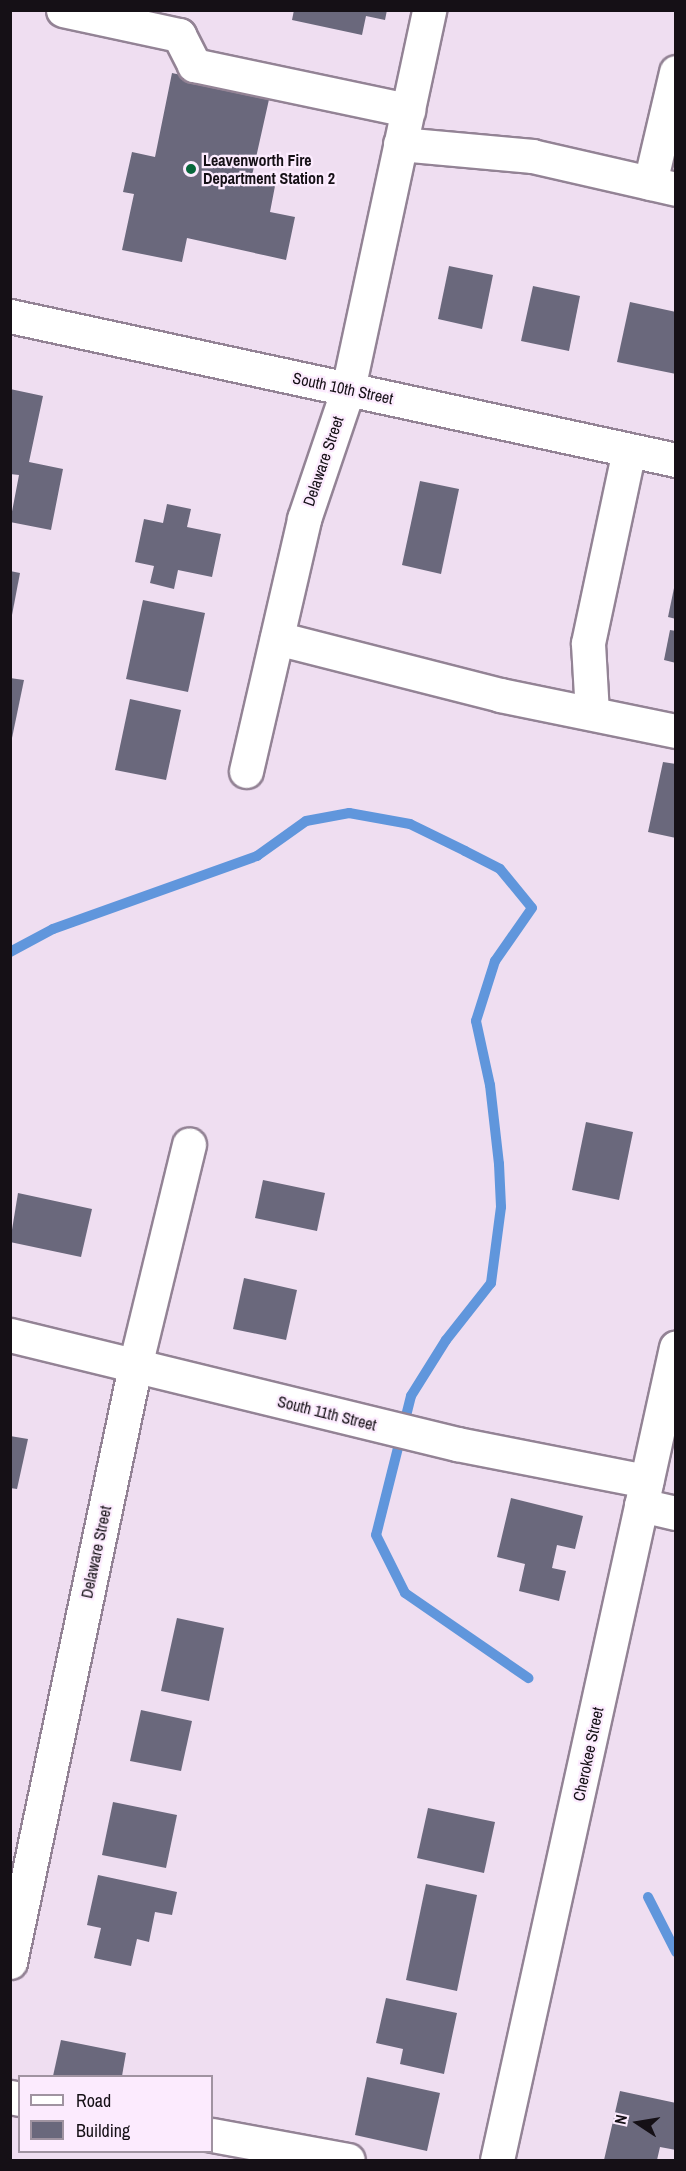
<!DOCTYPE html>
<html>
<head>
<meta charset="utf-8">
<style>
	body { margin:0 }
	#map { position:relative; width:686px; height:2171px; overflow:hidden; background:#efdef1; font-family:"Archivo Narrow",sans-serif }
	div>[style] { position:absolute }
	[style*='--x'] { left:calc(var(--x)*1px); top:calc(var(--y)*1px); width:calc(var(--w)*1px); rotate:calc(var(--a)*1deg) }
	.stream>* { height:10px; margin:-5px; padding:0 5px; transform-origin:5px; border-radius:5px; background:#6096dc }
	.building>* { inset:0; background:#6a687c }
	.roads { filter:drop-shadow(2px 0 #938395) drop-shadow(-2px 0 #938395) drop-shadow(0 2px #938395) drop-shadow(0 -2px #938395) }
	.minor>* { height:33px; margin:-16.5px; padding:0 16.5px; transform-origin:16.5px; border-radius:16.5px; background:#fff }
	.dots>* { width:16px; height:16px; translate:-50% -50%; box-sizing:border-box; border:3px solid #fcebfe; border-radius:50% }
	span { translate:-50% -50%; white-space:nowrap; text-align:center; line-height:1.15; -webkit-text-stroke:4.5px #fcebfe; paint-order:stroke }
	.poi-label { font-size:16px; color:#151016; font-weight:700 }
	.left { translate:0 -50%; text-align:left }
	.street-label { font-size:16px; color:#151016 }
	.frame { position:absolute; inset:0; border:12px solid #151016; pointer-events:none }
	.legend { position:absolute; left:18px; top:2075px; width:195px; height:78px; box-sizing:border-box; background:#fcebfe; border:2px solid #a093a1; margin:0; padding:8px 10px; list-style:none; font-size:18px; color:#151016 }
	.legend li { display:flex; align-items:center; gap:12px; height:30px }
	.legend b { width:30px; border:2px solid #a093a1 }
	.north { position:absolute; left:608px; top:2093px; width:60px; height:60px; -webkit-text-stroke:4px #fcebfe; paint-order:stroke; rotate:282deg; font-size:16px; font-weight:700; line-height:24px; text-align:center; color:#151016 }
	.north::after { content:''; display:block; margin:auto; width:21px; height:27px; background:#151016; clip-path:polygon(50% 0,100% 100%,50% 72%,0 100%) }
</style>
</head>
<body>
<div id="map">
	<div class="stream">
		<i style="--x:10;--y:952;--w:49;--a:-28.1"></i>
		<i style="--x:53;--y:929;--w:217;--a:-19.7"></i>
		<i style="--x:257;--y:856;--w:60;--a:-35.5"></i>
		<i style="--x:306;--y:821;--w:44;--a:-10.5"></i>
		<i style="--x:349;--y:813;--w:62;--a:10.2"></i>
		<i style="--x:410;--y:824;--w:61;--a:26.1"></i>
		<i style="--x:465;--y:851;--w:39;--a:27"></i>
		<i style="--x:500;--y:869;--w:50;--a:50.6"></i>
		<i style="--x:532;--y:908;--w:65;--a:124.9"></i>
		<i style="--x:495;--y:961;--w:63;--a:107.6"></i>
		<i style="--x:476;--y:1021;--w:66;--a:77.7"></i>
		<i style="--x:490;--y:1085;--w:80;--a:83.5"></i>
		<i style="--x:499;--y:1164;--w:43;--a:87.3"></i>
		<i style="--x:501;--y:1207;--w:77;--a:97.5"></i>
		<i style="--x:491;--y:1283;--w:73;--a:128.3"></i>
		<i style="--x:446;--y:1340;--w:66;--a:122"></i>
		<i style="--x:411;--y:1396;--w:143;--a:104.1"></i>
		<i style="--x:376;--y:1535;--w:65;--a:63.4"></i>
		<i style="--x:405;--y:1593;--w:150;--a:34.6"></i>
		<i style="--x:648;--y:1897;--w:62;--a:63"></i>
	</div>
	<div class="building">
		<i style="clip-path:polygon(294px 10px,387px 10px,385px 20px,366px 16px,362px 35px,292px 20px)"></i>
		<i style="clip-path:polygon(172px 73px,270px 95px,251px 180px,275px 186px,270px 212px,295px 217px,286px 260px,187px 238px,182px 262px,122px 250px,134px 194px,123px 192px,132px 152px,155px 157px)"></i>
		<i style="clip-path:polygon(449px 266px,493px 275px,482px 329px,438px 319px)"></i>
		<i style="clip-path:polygon(533px 286px,580px 296px,569px 351px,521px 341px)"></i>
		<i style="clip-path:polygon(630px 302px,676px 312px,676px 374px,617px 362px)"></i>
		<i style="clip-path:polygon(10px 389px,43px 396px,29px 462px,63px 469px,51px 530px,10px 522px,19px 475px,10px 474px)"></i>
		<i style="clip-path:polygon(420px 481px,459px 489px,441px 574px,402px 565px)"></i>
		<i style="clip-path:polygon(167px 504px,191px 509px,187px 527px,221px 534px,212px 577px,178px 570px,174px 589px,150px 583px,154px 566px,135px 562px,144px 519px,163px 523px)"></i>
		<i style="clip-path:polygon(10px 571px,20px 573px,12px 615px,10px 615px)"></i>
		<i style="clip-path:polygon(674px 588px,676px 588px,676px 619px,668px 617px)"></i>
		<i style="clip-path:polygon(143px 600px,205px 613px,188px 692px,126px 679px)"></i>
		<i style="clip-path:polygon(670px 630px,676px 631px,676px 663px,664px 660px)"></i>
		<i style="clip-path:polygon(10px 678px,24px 680px,12px 738px,10px 738px)"></i>
		<i style="clip-path:polygon(130px 699px,181px 710px,166px 780px,115px 770px)"></i>
		<i style="clip-path:polygon(663px 762px,676px 764px,676px 838px,648px 832px)"></i>
		<i style="clip-path:polygon(586px 1122px,633px 1132px,619px 1200px,572px 1190px)"></i>
		<i style="clip-path:polygon(263px 1180px,325px 1193px,317px 1231px,255px 1218px)"></i>
		<i style="clip-path:polygon(18px 1193px,92px 1209px,81px 1257px,10px 1242px)"></i>
		<i style="clip-path:polygon(244px 1278px,297px 1290px,286px 1340px,233px 1329px)"></i>
		<i style="clip-path:polygon(10px 1436px,28px 1439px,17px 1489px,10px 1488px)"></i>
		<i style="clip-path:polygon(511px 1498px,583px 1516px,575px 1549px,557px 1545px,552px 1568px,566px 1571px,559px 1601px,519px 1591px,525px 1564px,497px 1557px)"></i>
		<i style="clip-path:polygon(177px 1618px,224px 1628px,209px 1701px,161px 1691px)"></i>
		<i style="clip-path:polygon(141px 1710px,192px 1721px,181px 1771px,130px 1761px)"></i>
		<i style="clip-path:polygon(113px 1802px,177px 1815px,166px 1868px,102px 1855px)"></i>
		<i style="clip-path:polygon(428px 1808px,495px 1822px,484px 1873px,417px 1858px)"></i>
		<i style="clip-path:polygon(98px 1875px,177px 1892px,172px 1915px,155px 1912px,149px 1942px,137px 1939px,131px 1966px,94px 1958px,101px 1928px,87px 1925px)"></i>
		<i style="clip-path:polygon(426px 1884px,477px 1895px,457px 1991px,406px 1980px)"></i>
		<i style="clip-path:polygon(386px 1998px,457px 2013px,444px 2074px,400px 2064px,403px 2049px,376px 2043px)"></i>
		<i style="clip-path:polygon(61px 2040px,126px 2053px,122px 2076px,53px 2076px)"></i>
		<i style="clip-path:polygon(367px 2077px,440px 2093px,427px 2151px,355px 2135px)"></i>
		<i style="clip-path:polygon(620px 2091px,676px 2103px,676px 2150px,660px 2147px,657px 2160px,604px 2160px)"></i>
	</div>
	<div class="roads">
		<div class="minor">
			<i style="--x:63;--y:10;--w:119;--a:12.2"></i>
			<i style="--x:179;--y:35;--w:34;--a:63"></i>
			<i style="--x:194;--y:65;--w:219;--a:11.9"></i>
			<i style="--x:400;--y:144;--w:133;--a:5.2"></i>
			<i style="--x:532;--y:156;--w:148;--a:12.9"></i>
			<i style="--x:650;--y:183;--w:114;--a:-76.8"></i>
			<i style="--x:10;--y:316;--w:681;--a:12.2"></i>
			<i style="--x:277;--y:638;--w:230;--a:14.3"></i>
			<i style="--x:500;--y:695;--w:180;--a:11.6"></i>
			<i style="--x:592;--y:713;--w:70;--a:-93.3"></i>
			<i style="--x:588;--y:643;--w:197;--a:-78"></i>
			<i style="--x:246;--y:771;--w:259;--a:-77"></i>
			<i style="--x:304;--y:519;--w:137;--a:-71.3"></i>
			<i style="--x:348;--y:389;--w:388;--a:-77.9"></i>
			<i style="--x:10;--y:1335;--w:460;--a:13.7"></i>
			<i style="--x:457;--y:1444;--w:193;--a:11.1"></i>
			<i style="--x:641;--y:1505;--w:36;--a:13"></i>
			<i style="--x:10;--y:1962;--w:609;--a:-78.15"></i>
			<i style="--x:135;--y:1366;--w:228;--a:-76.3"></i>
			<i style="--x:10;--y:2097;--w:10;--a:11"></i>
			<i style="--x:212;--y:2135;--w:138;--a:10.4"></i>
			<i style="--x:497;--y:2160;--w:832;--a:-77.58"></i>
		</div>
	</div>
	<div class="dots">
		<i style="left:191px;top:169px;background:#08673b"></i>
	</div>
	<div class="poi-label">
		<span class="left" style="left:203px;top:169px">Leavenworth Fire<br>Department Station 2</span>
	</div>
	<div class="street-label">
		<span style="left:343px;top:388px;rotate:12deg">South 10th Street</span>
		<span style="left:323px;top:461px;rotate:-71deg">Delaware Street</span>
		<span style="left:327px;top:1413px;rotate:14deg">South 11th Street</span>
		<span style="left:96px;top:1552px;rotate:-78deg">Delaware Street</span>
		<span style="left:588px;top:1754px;rotate:-78deg">Cherokee Street</span>
	</div>
	<div class="frame"></div>
	<ul class="legend">
	<li><b style="height:8px;background:#fff"></b>Road</li>
	<li><b style="height:16px;background:#6a687c"></b>Building</li>
	</ul>
	<div class="north">N</div>
</div>
</body>
</html>
